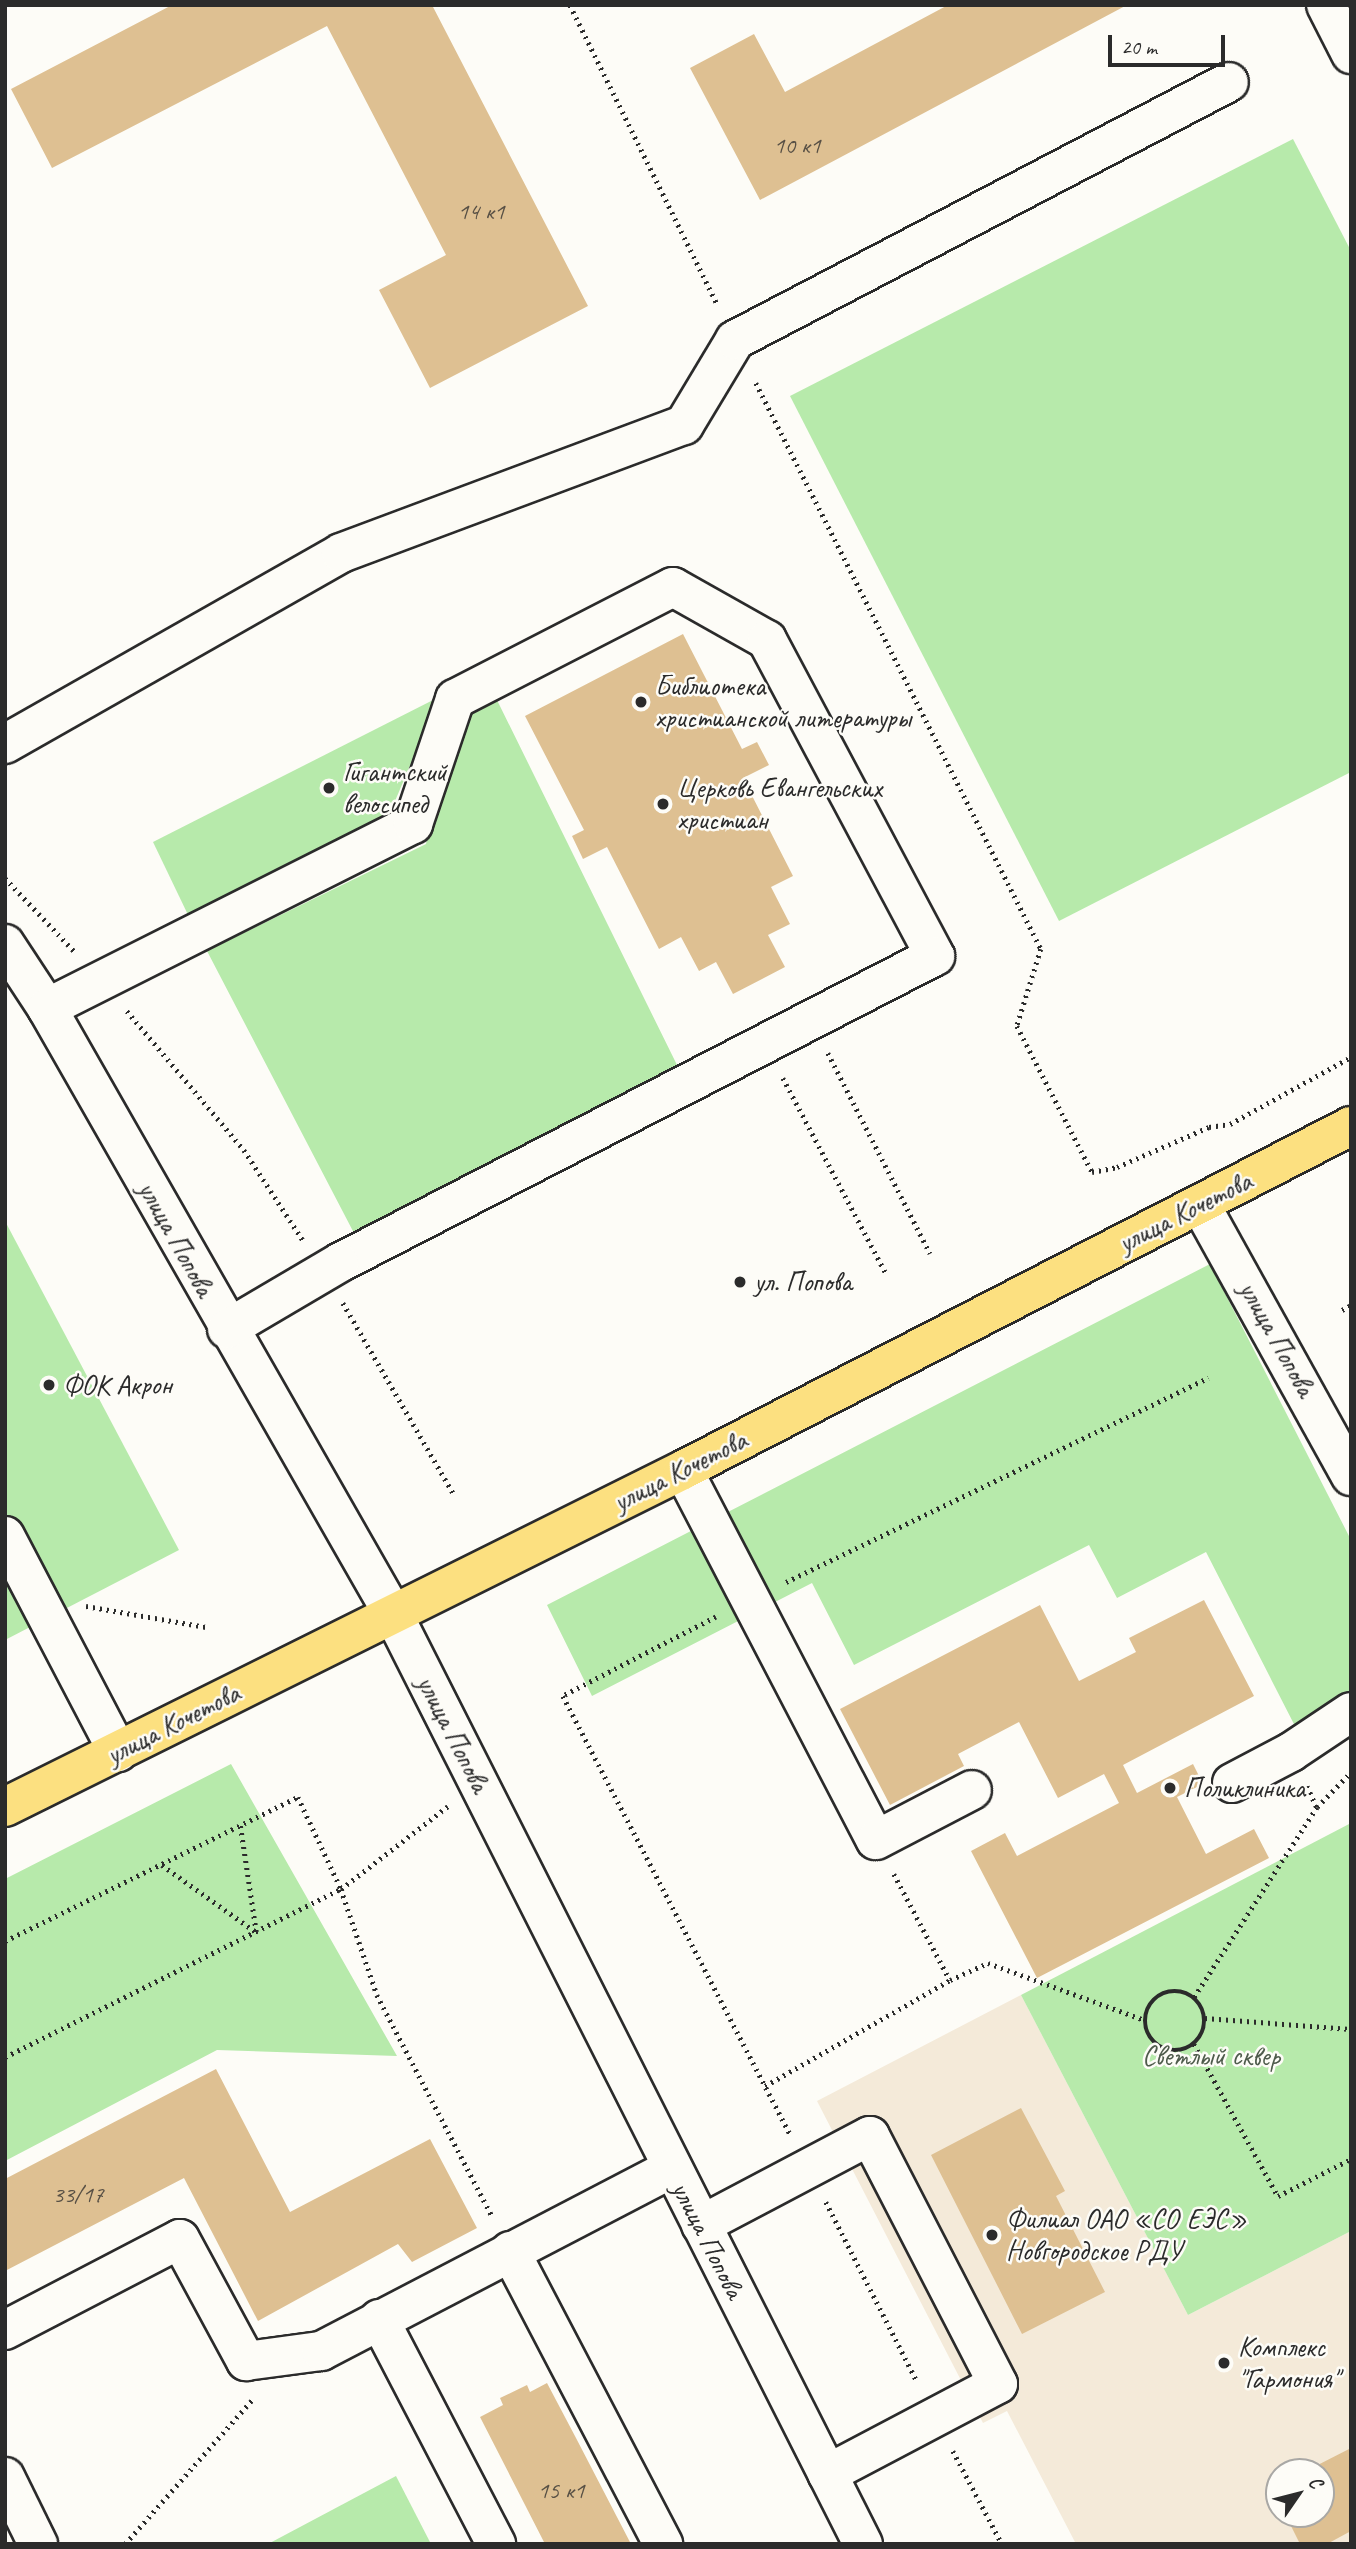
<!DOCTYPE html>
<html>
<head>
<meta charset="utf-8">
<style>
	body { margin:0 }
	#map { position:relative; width:1356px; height:2549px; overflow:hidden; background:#fdfcf7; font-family:Caveat,sans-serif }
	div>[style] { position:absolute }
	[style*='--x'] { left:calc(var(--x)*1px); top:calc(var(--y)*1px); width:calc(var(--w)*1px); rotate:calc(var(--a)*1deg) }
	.built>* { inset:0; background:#f4ead9 }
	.green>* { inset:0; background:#b7eaab }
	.building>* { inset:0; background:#dec092 }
	.path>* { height:4.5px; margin-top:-2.25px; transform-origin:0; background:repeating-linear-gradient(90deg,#2b2b2b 0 2px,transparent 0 7px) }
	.path>.ring { margin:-2.25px; padding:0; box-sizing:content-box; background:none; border:4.5px solid #2b2b2b; border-radius:50% }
	.roads { filter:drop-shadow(2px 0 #2b2b2b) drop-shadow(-2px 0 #2b2b2b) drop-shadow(0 2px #2b2b2b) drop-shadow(0 -2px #2b2b2b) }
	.minor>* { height:38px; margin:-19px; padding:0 19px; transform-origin:19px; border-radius:19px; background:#fdfcf7 }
	.major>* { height:38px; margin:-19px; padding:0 19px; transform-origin:19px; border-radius:19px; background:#fce080 }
	.dots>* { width:19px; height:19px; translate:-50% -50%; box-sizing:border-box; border:4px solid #fdfcf7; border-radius:50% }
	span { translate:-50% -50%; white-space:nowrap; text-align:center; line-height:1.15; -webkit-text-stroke:5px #fdfcf7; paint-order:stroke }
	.number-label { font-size:24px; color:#585045 }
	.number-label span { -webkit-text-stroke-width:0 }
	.poi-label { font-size:28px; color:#2b2b2b }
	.left { translate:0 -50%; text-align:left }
	.street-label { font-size:28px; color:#2b2b2b }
	.park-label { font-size:28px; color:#4e5b4b }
	.frame { position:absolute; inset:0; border:7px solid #2b2b2b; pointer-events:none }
	.north { position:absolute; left:1265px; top:2458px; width:70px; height:70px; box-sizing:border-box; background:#fdfcf7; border:2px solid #a9a8a5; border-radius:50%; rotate:55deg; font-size:19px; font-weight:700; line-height:28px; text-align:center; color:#2b2b2b }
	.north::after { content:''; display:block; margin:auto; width:24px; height:32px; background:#2b2b2b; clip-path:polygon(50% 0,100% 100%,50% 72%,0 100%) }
	.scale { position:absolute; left:1108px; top:35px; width:117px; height:32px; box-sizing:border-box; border:4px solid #2b2b2b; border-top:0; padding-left:9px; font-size:21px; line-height:24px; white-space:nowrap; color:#2b2b2b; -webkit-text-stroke:5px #fdfcf7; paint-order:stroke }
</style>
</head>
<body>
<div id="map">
	<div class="built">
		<i style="clip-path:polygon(evenodd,1021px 1995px,1188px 2315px,1351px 2231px,1351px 2544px,1076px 2544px,1007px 2411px,983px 2423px,817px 2101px,1021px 1995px,1279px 2472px,1321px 2472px,1321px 2514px,1279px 2514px,1279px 2472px)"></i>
	</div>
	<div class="green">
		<i style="clip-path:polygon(1293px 139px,1351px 251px,1351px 772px,1059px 921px,790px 396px)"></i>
		<i style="clip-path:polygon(495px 696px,679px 1069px,355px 1235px,207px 951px,426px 844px,462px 714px)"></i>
		<i style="clip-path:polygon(439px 697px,387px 820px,190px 919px,153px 842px)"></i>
		<i style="clip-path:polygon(5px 1221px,179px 1550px,5px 1640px)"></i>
		<i style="clip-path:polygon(1210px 1264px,1351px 1540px,1351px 1703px,1297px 1730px,1206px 1552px,1117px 1598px,1089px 1545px,854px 1665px,812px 1583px,592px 1696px,547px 1605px)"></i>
		<i style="clip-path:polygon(231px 1764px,397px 2056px,217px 2050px,5px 2161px,5px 1879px)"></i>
		<i style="clip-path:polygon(1351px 1823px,1351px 2231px,1188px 2315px,1021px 1995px)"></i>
		<i style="clip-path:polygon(396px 2476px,431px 2544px,268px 2544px)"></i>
	</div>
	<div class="building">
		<i style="clip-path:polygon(172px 5px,432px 5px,588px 306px,430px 388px,379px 290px,446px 255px,327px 26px,52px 168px,11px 89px)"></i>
		<i style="clip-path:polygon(948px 5px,1127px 5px,760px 200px,690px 68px,754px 34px,785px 92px)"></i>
		<i style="clip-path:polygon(683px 634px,742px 749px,757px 742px,769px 765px,743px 778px,793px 876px,771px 887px,790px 924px,768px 935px,785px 967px,733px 994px,716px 962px,699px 971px,681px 937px,659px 949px,607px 847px,583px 859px,572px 836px,584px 830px,525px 716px)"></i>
		<i style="clip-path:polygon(1204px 1600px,1254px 1696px,1123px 1765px,1137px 1793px,1193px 1764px,1203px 1784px,1177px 1797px,1206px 1854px,1254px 1829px,1269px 1858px,1037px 1978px,971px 1851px,1005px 1833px,1017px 1856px,1119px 1803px,1104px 1774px,1058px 1798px,1019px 1722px,958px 1754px,964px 1766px,890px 1805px,840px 1709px,1040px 1605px,1079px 1681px,1136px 1652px,1129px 1638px)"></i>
		<i style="clip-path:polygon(216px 2069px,290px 2212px,430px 2139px,477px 2228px,412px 2262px,398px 2244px,258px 2321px,184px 2178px,5px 2271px,5px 2179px)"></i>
		<i style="clip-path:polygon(1021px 2108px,1065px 2191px,1056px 2196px,1105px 2292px,1022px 2334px,931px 2155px)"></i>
		<i style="clip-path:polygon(547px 2383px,576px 2438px,631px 2544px,545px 2544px,480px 2417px,503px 2405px,500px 2398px,527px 2385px,530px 2392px)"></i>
		<i style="clip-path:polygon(1351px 2448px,1351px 2531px,1327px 2544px,1300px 2544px,1285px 2514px,1321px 2514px,1321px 2472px,1304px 2472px)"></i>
	</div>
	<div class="path">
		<i style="--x:570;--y:5;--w:335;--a:63.8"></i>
		<i style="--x:756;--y:383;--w:634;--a:63.27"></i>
		<i style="--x:1041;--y:949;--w:81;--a:107.3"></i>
		<i style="--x:1017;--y:1026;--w:164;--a:62.8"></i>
		<i style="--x:1092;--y:1172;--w:25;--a:-11"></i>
		<i style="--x:1117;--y:1167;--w:100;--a:-23.5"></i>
		<i style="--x:1209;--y:1127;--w:21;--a:-8"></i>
		<i style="--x:1230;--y:1124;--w:138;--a:-29"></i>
		<i style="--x:5;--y:878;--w:102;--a:46.6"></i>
		<i style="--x:127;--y:1011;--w:182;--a:49.9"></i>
		<i style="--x:244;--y:1150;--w:108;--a:56.8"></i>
		<i style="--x:828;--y:1053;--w:225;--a:63"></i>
		<i style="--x:783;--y:1078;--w:223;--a:62.2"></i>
		<i style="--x:343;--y:1303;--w:223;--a:59.9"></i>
		<i style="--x:1342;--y:1310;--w:10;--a:-29"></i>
		<i style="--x:786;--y:1582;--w:469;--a:-25.8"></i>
		<i style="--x:86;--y:1606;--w:122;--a:9.9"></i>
		<i style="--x:716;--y:1617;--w:172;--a:152.7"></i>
		<i style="--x:563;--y:1696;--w:495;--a:62.6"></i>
		<i style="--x:1307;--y:1786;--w:23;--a:65"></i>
		<i style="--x:162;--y:1865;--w:115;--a:35.5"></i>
		<i style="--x:256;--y:1932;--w:108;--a:-98.5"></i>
		<i style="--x:894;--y:1874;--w:120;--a:62.2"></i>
		<i style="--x:950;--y:1980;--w:42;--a:-24.1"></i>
		<i style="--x:988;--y:1963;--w:167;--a:20"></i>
		<i style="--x:5;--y:1941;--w:326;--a:-26.2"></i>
		<i style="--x:298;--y:1797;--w:102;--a:64.9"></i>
		<i style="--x:341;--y:1889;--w:112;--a:71.2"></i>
		<i style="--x:377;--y:1995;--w:249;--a:62.5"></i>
		<i class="ring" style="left:1145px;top:1991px;width:55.5px;height:55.5px"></i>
		<i style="--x:1194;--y:1997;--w:226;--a:-57.1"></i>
		<i style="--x:1317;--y:1807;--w:49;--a:-45.8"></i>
		<i style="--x:1205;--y:2018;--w:146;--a:4.3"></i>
		<i style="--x:1194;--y:2044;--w:174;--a:61.1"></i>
		<i style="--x:1278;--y:2196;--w:82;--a:-26.9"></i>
		<i style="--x:5;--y:2057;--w:376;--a:-26.6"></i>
		<i style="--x:341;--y:1889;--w:135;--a:-37.8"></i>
		<i style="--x:765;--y:2086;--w:213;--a:-29.8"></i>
		<i style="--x:826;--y:2202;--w:201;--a:63.1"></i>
		<i style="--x:953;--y:2451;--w:105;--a:62.2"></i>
		<i style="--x:125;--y:2544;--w:192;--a:-48.6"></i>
	</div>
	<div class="roads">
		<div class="minor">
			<i style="--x:1326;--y:5;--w:55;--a:63"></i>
			<i style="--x:5;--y:744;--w:386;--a:-29.6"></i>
			<i style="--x:341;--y:553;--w:366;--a:-20.5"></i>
			<i style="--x:684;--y:425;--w:99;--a:-59"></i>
			<i style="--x:735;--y:340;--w:557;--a:-27.58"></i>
			<i style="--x:5;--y:944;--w:77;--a:56.7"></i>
			<i style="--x:47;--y:1008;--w:698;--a:60.28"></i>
			<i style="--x:393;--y:1614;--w:1042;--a:63.19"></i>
			<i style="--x:47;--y:1008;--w:410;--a:-26.7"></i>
			<i style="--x:413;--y:824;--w:132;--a:-71.4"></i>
			<i style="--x:455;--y:699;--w:245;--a:-27.2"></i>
			<i style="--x:673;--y:587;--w:108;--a:29.4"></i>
			<i style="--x:767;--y:640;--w:358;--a:62"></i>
			<i style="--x:935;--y:956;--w:670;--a:152.75"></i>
			<i style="--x:339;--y:1263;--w:130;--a:149.5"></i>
			<i style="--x:1200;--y:1204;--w:311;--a:61"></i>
			<i style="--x:683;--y:1470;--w:417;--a:62.5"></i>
			<i style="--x:876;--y:1840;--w:108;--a:-27.5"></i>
			<i style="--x:5;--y:1536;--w:244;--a:62.4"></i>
			<i style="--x:1232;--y:1783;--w:67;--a:-27.7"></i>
			<i style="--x:1291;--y:1752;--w:72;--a:-33.7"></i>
			<i style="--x:701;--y:2225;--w:191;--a:-27.8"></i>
			<i style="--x:870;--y:2136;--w:279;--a:62.7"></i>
			<i style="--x:998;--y:2384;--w:193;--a:152.2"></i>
			<i style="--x:510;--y:2251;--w:331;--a:62.4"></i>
			<i style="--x:379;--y:2319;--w:254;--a:62.5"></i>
			<i style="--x:5;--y:2330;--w:197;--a:-27.5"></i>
			<i style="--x:180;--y:2239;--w:139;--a:61.6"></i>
			<i style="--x:246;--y:2361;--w:76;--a:-7.6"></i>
			<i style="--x:321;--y:2351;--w:396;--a:-27.5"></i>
			<i style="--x:5;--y:2477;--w:75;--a:63.8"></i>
		</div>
		<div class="major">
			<i style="--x:5;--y:1807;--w:757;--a:-26.43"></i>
			<i style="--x:683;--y:1470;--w:751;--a:-27.25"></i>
		</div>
	</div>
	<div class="dots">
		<i style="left:641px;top:702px;background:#2b2b2b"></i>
		<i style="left:329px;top:788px;background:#2b2b2b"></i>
		<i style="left:663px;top:804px;background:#2b2b2b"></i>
		<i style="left:740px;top:1282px;background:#2b2b2b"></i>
		<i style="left:49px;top:1385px;background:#2b2b2b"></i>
		<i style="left:1170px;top:1788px;background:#2b2b2b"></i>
		<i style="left:992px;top:2235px;background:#2b2b2b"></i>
		<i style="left:1224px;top:2363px;background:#2b2b2b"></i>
	</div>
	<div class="number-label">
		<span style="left:797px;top:146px">10 к1</span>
		<span style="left:481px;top:212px">14 к1</span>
		<span style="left:78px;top:2195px">33/17</span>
		<span style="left:561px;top:2491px">15 к1</span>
	</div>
	<div class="poi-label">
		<span class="left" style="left:655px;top:702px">Библиотека<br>христианской литературы</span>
		<span class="left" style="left:343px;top:788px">Гигантский<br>велосипед</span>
		<span class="left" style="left:677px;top:804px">Церковь Евангельских<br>христиан</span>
		<span class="left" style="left:754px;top:1282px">ул. Попова</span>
		<span class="left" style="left:63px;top:1385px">ФОК Акрон</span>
		<span class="left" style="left:1184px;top:1788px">Поликлиника</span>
		<span class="left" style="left:1006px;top:2235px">Филиал ОАО «СО ЕЭС»<br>Новгородское РДУ</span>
		<span class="left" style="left:1238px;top:2363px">Комплекс<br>"Гармония"</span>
	</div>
	<div class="street-label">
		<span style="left:1185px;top:1212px;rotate:-27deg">улица Кочетова</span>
		<span style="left:176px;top:1239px;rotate:61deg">улица Попова</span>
		<span style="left:1277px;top:1339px;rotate:61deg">улица Попова</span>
		<span style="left:680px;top:1471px;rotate:-27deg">улица Кочетова</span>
		<span style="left:173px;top:1724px;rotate:-27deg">улица Кочетова</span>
		<span style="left:453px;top:1734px;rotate:63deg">улица Попова</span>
		<span style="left:708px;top:2240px;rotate:63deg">улица Попова</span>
	</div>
	<div class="park-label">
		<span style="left:1211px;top:2056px">Светлый сквер</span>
	</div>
	<div class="frame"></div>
	<div class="north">С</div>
	<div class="scale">20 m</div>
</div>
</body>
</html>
